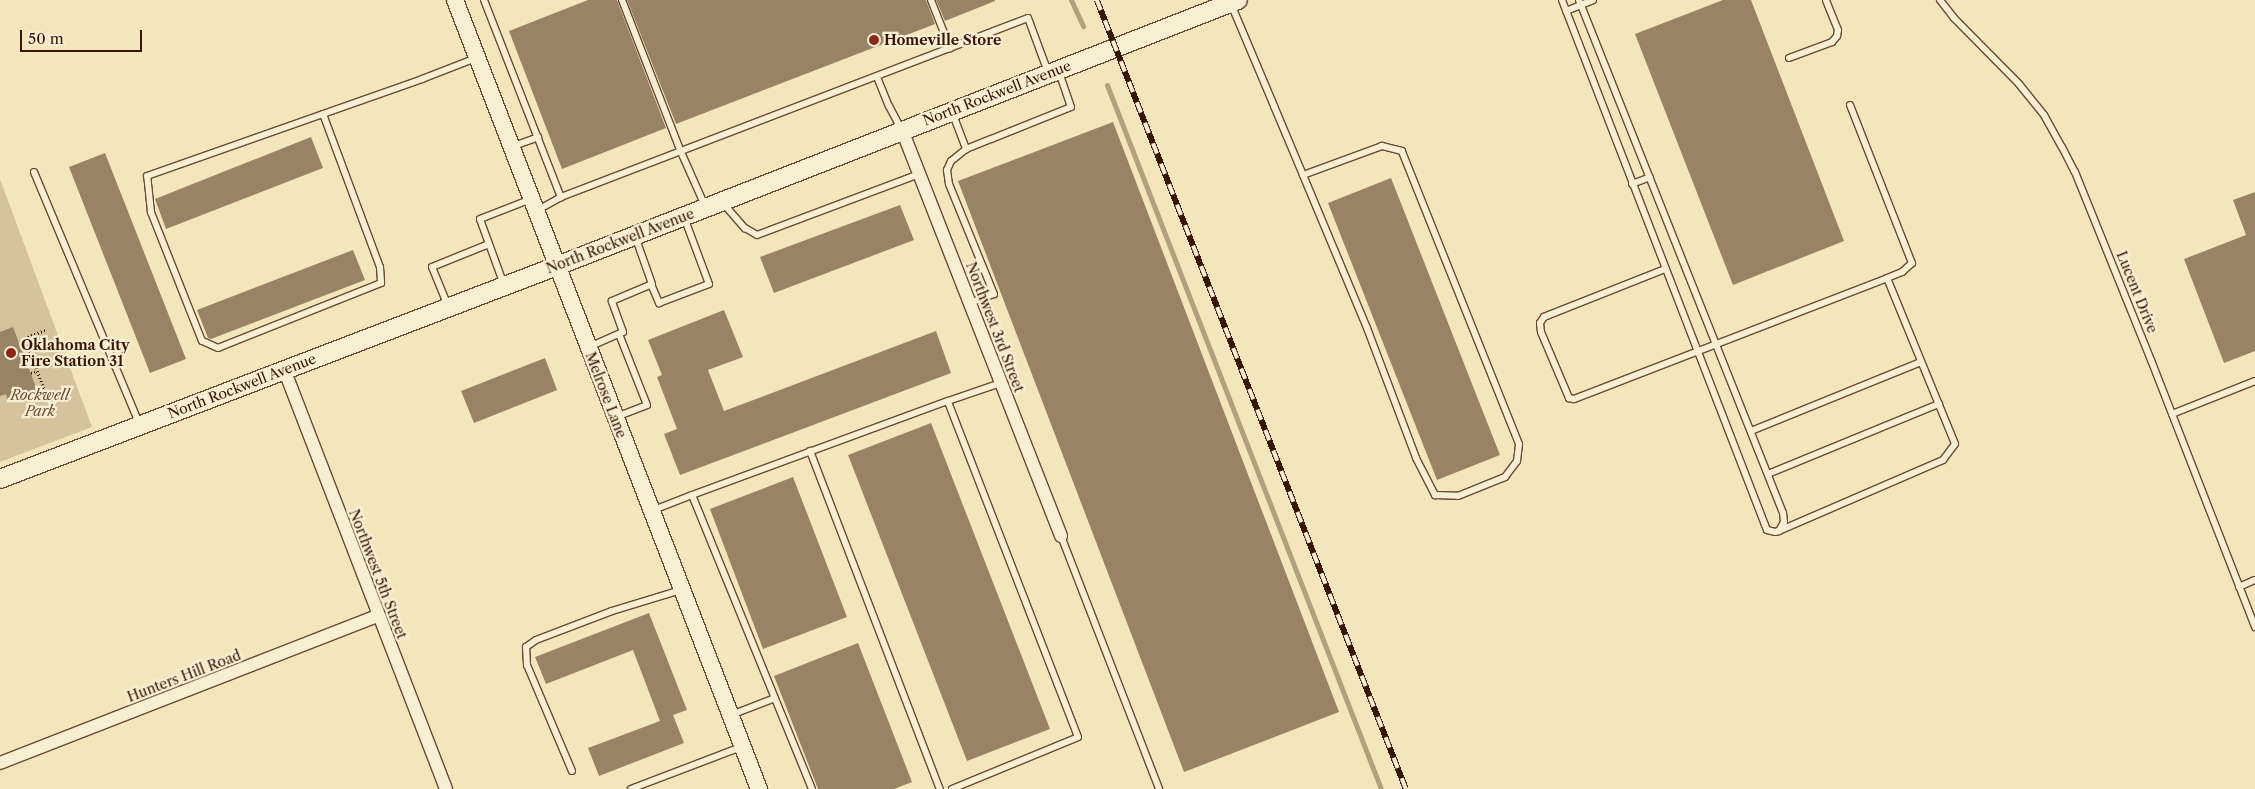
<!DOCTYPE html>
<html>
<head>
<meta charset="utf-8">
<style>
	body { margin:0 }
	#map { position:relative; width:2255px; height:789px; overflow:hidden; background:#f4e6bc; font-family:"Libre Caslon Text",serif }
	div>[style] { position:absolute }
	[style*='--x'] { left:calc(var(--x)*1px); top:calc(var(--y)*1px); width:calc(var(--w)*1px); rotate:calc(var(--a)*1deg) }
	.green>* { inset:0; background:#d4c39d }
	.stream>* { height:5px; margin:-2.5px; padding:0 2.5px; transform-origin:2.5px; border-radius:2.5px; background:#b3a07e }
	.building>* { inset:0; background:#998365 }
	.path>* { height:3px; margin-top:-1.5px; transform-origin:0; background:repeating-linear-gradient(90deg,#361706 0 1px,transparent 0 3.5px) }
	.roads { filter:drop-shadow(1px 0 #664b34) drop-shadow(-1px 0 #664b34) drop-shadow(0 1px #664b34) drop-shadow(0 -1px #664b34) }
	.service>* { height:6px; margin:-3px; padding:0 3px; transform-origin:3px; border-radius:3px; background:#f8efd3 }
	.minor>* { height:12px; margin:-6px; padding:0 6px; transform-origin:6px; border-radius:6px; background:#f8efd3 }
	.tertiary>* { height:16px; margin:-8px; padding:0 8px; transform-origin:8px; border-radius:8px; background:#f8efd3 }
	.secondary>* { height:18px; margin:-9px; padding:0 9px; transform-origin:9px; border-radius:9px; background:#f8efd3 }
	.rail>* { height:5.5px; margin-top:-2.75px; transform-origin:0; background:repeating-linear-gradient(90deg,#f8efd3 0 11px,#361706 0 22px); box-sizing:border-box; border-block:1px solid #361706 }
	.dots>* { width:14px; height:14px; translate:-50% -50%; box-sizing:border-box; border:2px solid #f8efd3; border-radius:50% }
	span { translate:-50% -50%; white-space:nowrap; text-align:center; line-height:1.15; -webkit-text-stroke:4.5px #f8efd3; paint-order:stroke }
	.poi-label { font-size:14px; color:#361706; font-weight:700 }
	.left { translate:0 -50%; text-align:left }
	.street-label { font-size:14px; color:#361706 }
	.park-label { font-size:14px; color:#654b33; font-style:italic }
	.scale { position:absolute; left:20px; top:30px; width:122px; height:22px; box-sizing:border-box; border:2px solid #361706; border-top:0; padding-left:6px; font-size:15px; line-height:18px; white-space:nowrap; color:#361706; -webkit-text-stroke:4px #f8efd3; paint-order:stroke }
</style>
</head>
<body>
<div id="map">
	<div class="green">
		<i style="clip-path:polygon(0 179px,92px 427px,0 462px)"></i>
	</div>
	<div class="stream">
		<i style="--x:1071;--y:0;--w:29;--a:65"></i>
		<i style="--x:1107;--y:85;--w:755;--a:68.73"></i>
	</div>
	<div class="building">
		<i style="clip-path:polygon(588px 0,617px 0,666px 128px,562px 169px,509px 31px)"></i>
		<i style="clip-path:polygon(627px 0,926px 0,935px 24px,676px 124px)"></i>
		<i style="clip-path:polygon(936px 0,995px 0,995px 1px,945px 21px)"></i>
		<i style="clip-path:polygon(1723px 0,1751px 0,1844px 241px,1733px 285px,1635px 34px)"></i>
		<i style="clip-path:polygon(1113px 122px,1339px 712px,1184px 772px,958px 181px)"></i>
		<i style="clip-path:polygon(311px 137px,323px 168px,166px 229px,155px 199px)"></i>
		<i style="clip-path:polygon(105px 153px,186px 359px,150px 373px,69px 167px)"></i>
		<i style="clip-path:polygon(1391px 178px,1500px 455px,1437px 480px,1328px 203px)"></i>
		<i style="clip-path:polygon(2255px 192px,2255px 351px,2224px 363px,2184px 259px,2246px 235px,2233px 200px)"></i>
		<i style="clip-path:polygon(900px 205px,914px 240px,774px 293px,760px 257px)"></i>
		<i style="clip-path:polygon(353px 250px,365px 280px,211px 339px,208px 338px,197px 310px)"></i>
		<i style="clip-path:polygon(724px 310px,743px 357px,708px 370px,724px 411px,936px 331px,951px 373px,680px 475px,664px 434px,677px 429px,657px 377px,662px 375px,648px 340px)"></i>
		<i style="clip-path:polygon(13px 327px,37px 390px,8px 401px,6px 394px,0 396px,0 332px)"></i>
		<i style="clip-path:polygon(545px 358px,557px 390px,474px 423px,461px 391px)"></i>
		<i style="clip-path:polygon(931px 423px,1050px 729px,967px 761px,848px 455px)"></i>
		<i style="clip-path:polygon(793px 477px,847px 617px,763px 649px,710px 509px)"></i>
		<i style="clip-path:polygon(649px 613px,687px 710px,673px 715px,684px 743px,599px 776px,588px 748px,660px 721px,633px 650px,546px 684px,535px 657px)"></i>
		<i style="clip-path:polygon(858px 643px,912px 782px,894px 789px,818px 789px,774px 676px)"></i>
	</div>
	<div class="path">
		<i style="--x:45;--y:330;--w:22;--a:158"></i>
		<i style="--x:25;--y:338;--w:66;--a:69.6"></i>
		<i style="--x:48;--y:400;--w:23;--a:-23"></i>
		<i style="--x:31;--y:373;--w:6;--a:-18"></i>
	</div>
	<div class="roads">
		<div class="service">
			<i style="--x:484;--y:0;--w:212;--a:68.7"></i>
			<i style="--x:561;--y:197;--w:500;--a:-20.97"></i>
			<i style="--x:1028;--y:18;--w:58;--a:69.7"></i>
			<i style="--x:622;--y:0;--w:163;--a:68.8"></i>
			<i style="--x:681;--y:152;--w:59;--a:66"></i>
			<i style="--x:931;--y:0;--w:52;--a:68.4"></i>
			<i style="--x:1562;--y:0;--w:563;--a:68.86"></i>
			<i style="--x:1765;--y:525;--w:5;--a:68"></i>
			<i style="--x:1767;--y:530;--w:8;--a:14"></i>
			<i style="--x:1775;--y:532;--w:4;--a:-14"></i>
			<i style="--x:1779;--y:531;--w:10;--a:-61"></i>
			<i style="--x:1784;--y:522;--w:9;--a:-96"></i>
			<i style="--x:1783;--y:513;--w:552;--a:-111.69"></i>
			<i style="--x:1940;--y:0;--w:23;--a:52"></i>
			<i style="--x:1954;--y:18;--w:93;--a:45.4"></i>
			<i style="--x:2019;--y:84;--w:40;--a:51"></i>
			<i style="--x:2044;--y:115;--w:37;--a:61"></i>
			<i style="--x:2062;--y:147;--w:28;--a:63"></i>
			<i style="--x:2075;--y:172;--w:203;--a:68"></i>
			<i style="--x:2151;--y:360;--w:287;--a:68.7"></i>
			<i style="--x:1231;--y:4;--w:111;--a:67.1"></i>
			<i style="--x:1274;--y:106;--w:75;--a:67.2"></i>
			<i style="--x:1303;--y:175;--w:166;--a:67.3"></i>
			<i style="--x:1367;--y:328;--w:139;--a:69.3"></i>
			<i style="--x:1416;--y:458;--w:42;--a:62.8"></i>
			<i style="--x:1435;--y:495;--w:23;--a:2"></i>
			<i style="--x:1458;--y:496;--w:51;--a:-22"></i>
			<i style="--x:1505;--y:477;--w:20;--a:-53"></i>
			<i style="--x:1517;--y:461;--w:17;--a:-83"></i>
			<i style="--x:1519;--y:444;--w:315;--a:-111.8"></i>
			<i style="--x:1402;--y:151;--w:21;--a:-166"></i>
			<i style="--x:1382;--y:146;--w:84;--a:159.8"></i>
			<i style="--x:1566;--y:11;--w:29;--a:-22"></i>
			<i style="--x:1789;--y:58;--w:46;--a:-20.4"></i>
			<i style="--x:1832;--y:42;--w:8;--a:-50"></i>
			<i style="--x:1837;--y:36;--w:6;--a:-81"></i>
			<i style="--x:1838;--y:30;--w:32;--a:-112"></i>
			<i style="--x:877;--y:77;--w:31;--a:68"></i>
			<i style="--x:889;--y:106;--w:27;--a:62"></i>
			<i style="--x:1850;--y:105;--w:170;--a:68.6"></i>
			<i style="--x:1912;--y:263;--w:13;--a:138"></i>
			<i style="--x:1902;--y:272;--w:16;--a:158"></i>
			<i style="--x:952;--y:112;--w:40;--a:69"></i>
			<i style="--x:966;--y:149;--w:113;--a:-21.8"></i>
			<i style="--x:1071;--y:107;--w:39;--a:-109"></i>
			<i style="--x:323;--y:114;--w:163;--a:69.6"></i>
			<i style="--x:380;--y:267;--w:16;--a:86"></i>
			<i style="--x:381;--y:283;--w:175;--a:158.3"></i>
			<i style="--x:218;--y:348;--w:17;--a:-156"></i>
			<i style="--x:202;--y:341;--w:139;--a:-111.6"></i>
			<i style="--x:151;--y:212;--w:36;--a:-96"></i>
			<i style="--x:147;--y:176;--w:292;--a:-19.4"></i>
			<i style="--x:422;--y:79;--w:58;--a:-21.3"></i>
			<i style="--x:511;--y:147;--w:29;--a:-20"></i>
			<i style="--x:966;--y:149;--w:19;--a:141"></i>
			<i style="--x:951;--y:161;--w:10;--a:114"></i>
			<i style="--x:947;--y:170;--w:14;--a:82"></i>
			<i style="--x:949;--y:184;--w:119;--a:67.8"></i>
			<i style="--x:994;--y:294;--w:27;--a:160"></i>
			<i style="--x:34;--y:172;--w:272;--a:67.3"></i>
			<i style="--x:1632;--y:184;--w:19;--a:-21"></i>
			<i style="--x:722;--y:202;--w:35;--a:49"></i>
			<i style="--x:745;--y:228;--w:14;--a:30"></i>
			<i style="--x:757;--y:235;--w:173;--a:-20.6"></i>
			<i style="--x:536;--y:211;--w:29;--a:-29"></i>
			<i style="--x:1665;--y:269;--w:130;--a:158.4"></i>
			<i style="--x:1544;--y:317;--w:7;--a:124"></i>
			<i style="--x:1540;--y:323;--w:9;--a:84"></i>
			<i style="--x:1541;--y:332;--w:72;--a:67"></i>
			<i style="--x:1569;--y:398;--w:5;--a:11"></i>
			<i style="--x:1574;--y:399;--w:336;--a:-21.1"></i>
			<i style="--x:1887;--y:278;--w:179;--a:67.7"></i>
			<i style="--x:1955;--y:444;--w:20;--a:127"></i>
			<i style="--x:1943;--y:460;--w:179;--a:156.6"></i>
			<i style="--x:651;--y:284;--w:21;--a:67"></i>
			<i style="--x:659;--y:303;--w:53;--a:-20.8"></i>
			<i style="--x:709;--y:284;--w:72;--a:-110.5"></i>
			<i style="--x:504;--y:285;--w:70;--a:-110"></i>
			<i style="--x:480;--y:219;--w:55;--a:-21.4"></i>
			<i style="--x:448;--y:306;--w:42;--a:-112.3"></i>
			<i style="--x:432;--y:267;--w:61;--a:-22"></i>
			<i style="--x:589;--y:347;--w:37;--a:-24"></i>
			<i style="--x:623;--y:332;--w:33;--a:-110"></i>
			<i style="--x:612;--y:301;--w:43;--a:-23"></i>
			<i style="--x:652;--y:284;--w:51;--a:-109.5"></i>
			<i style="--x:2172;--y:414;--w:89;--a:-21.7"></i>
			<i style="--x:616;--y:417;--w:33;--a:-21"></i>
			<i style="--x:647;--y:405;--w:76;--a:-111.5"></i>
			<i style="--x:1751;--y:431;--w:183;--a:-22.1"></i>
			<i style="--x:810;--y:451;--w:362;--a:69"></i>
			<i style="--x:1768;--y:474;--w:185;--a:-22.3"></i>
			<i style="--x:692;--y:495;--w:273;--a:-20.2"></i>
			<i style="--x:651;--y:511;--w:44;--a:-21.3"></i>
			<i style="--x:692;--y:495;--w:318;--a:67.8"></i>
			<i style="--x:1061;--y:536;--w:271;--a:68.8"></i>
			<i style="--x:2239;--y:587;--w:17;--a:-24"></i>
			<i style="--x:731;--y:715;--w:47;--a:-21.1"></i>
			<i style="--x:572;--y:771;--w:115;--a:-113"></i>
			<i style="--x:527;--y:665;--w:18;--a:-93"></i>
			<i style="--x:526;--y:647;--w:12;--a:-35"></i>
			<i style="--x:536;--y:640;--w:81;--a:-20.9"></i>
			<i style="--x:612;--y:611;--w:72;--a:-16.9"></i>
			<i style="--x:631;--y:789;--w:118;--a:-20.9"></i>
			<i style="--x:952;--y:789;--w:136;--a:-22.4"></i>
			<i style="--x:1078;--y:737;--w:360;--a:-111.2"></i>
			<i style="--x:948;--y:401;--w:56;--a:-18.8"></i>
		</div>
		<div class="minor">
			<i style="--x:902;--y:130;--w:436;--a:68.6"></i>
			<i style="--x:284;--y:369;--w:450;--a:68.9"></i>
			<i style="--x:0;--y:763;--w:406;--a:-21.3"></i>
		</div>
		<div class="tertiary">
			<i style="--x:455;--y:0;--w:846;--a:68.93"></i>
		</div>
		<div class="secondary">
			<i style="--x:0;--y:479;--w:596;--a:-20.93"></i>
			<i style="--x:557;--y:266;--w:731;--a:-21.34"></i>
		</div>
	</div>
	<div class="rail">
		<i style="--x:1097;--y:0;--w:847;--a:68.61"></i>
	</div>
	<div class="dots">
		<i style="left:874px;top:40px;background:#8f2418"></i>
		<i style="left:11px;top:353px;background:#8f2418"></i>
	</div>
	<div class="poi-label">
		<span class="left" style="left:884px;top:40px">Homeville Store</span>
		<span class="left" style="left:21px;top:353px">Oklahoma City<br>Fire Station 31</span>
	</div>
	<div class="street-label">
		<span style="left:997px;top:93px;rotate:-21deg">North Rockwell Avenue</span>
		<span style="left:620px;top:241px;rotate:-21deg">North Rockwell Avenue</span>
		<span style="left:2137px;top:292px;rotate:68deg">Lucent Drive</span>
		<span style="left:995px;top:327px;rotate:69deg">Northwest 3rd Street</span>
		<span style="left:242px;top:386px;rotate:-21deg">North Rockwell Avenue</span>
		<span style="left:606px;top:395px;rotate:69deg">Melrose Lane</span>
		<span style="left:378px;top:574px;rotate:69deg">Northwest 5th Street</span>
		<span style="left:184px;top:676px;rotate:-21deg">Hunters Hill Road</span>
	</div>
	<div class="park-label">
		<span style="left:40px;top:403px">Rockwell<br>Park</span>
	</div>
	<div class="scale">50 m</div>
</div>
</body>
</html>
